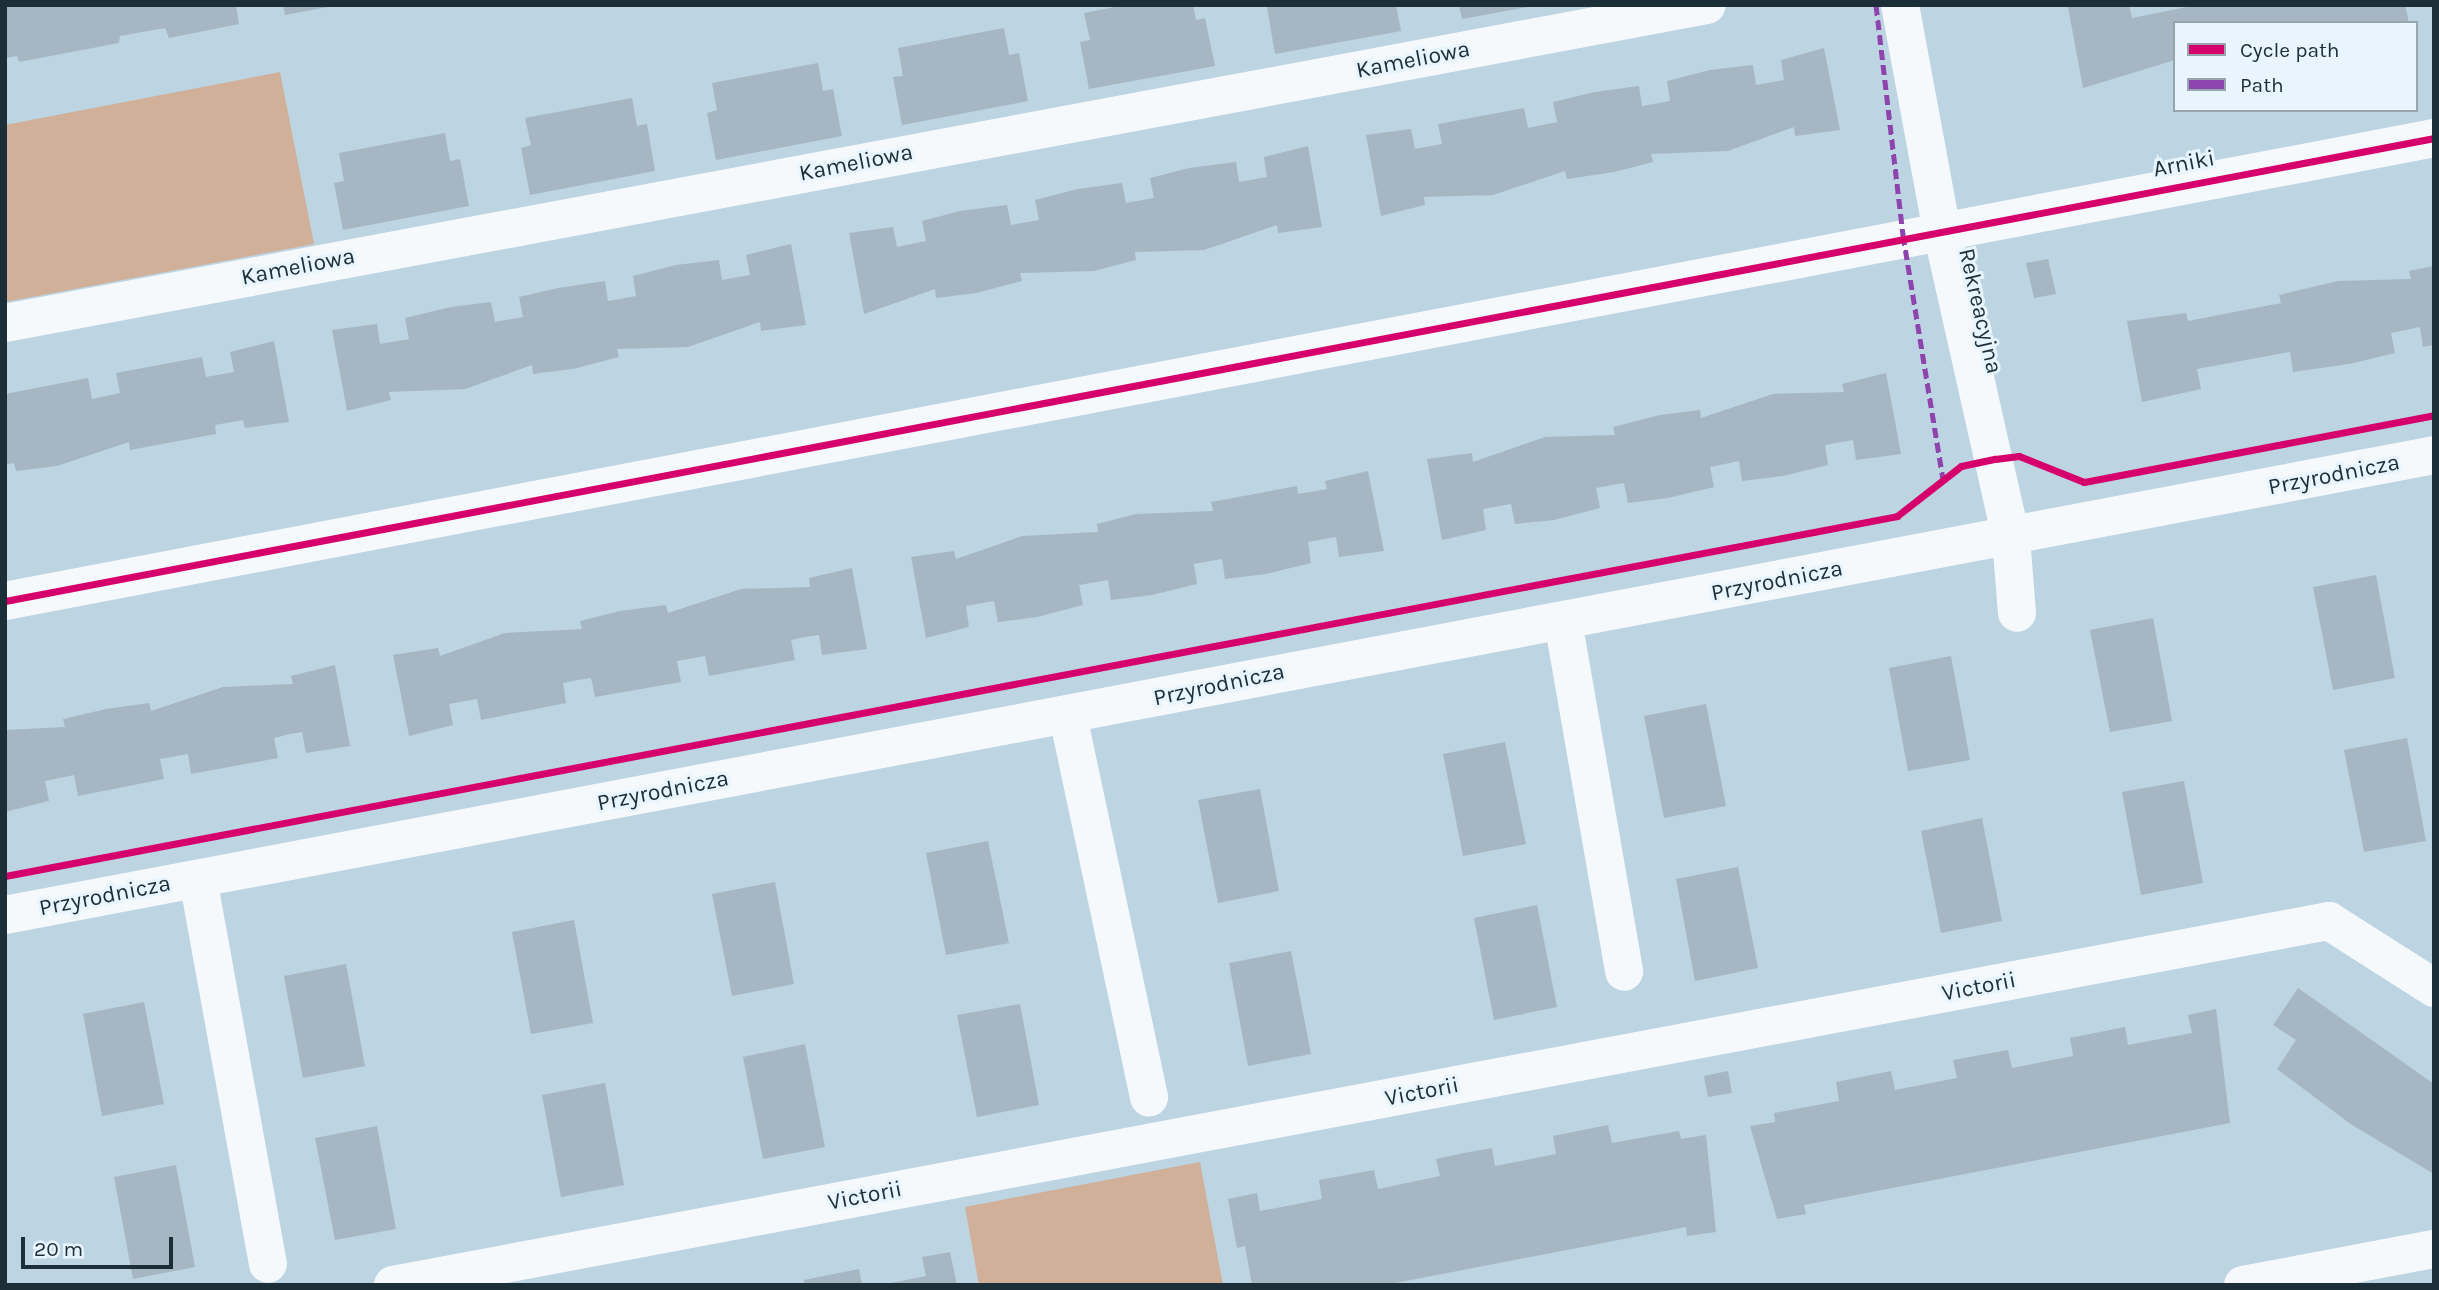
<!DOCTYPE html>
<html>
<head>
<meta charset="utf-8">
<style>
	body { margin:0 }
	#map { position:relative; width:2439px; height:1290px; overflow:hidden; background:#bdd4e3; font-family:Karla,sans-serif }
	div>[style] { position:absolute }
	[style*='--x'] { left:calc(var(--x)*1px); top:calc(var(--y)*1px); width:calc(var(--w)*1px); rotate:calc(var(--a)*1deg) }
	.green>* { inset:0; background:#d0b099 }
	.building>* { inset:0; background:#a6b6c3 }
	.minor>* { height:38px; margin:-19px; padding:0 19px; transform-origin:19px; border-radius:19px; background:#f5f9fb }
	.quiet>* { height:5px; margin-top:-2.5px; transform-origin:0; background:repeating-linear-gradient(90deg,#8e44ad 0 10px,transparent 0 15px) }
	.cycleway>* { height:7px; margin:-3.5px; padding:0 3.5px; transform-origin:3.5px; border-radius:3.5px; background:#d6006c }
	span { translate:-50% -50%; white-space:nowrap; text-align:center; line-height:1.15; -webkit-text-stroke:6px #e8f5fd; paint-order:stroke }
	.street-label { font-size:23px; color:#1c2e38 }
	.frame { position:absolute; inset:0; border:7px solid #1c2e38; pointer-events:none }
	.legend { position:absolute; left:2173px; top:21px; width:245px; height:91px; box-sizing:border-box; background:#e8f5fd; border:2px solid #96a5ae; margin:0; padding:9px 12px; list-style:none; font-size:21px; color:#1c2e38 }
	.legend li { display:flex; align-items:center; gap:14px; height:35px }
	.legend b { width:35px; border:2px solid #96a5ae }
	.scale { position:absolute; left:21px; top:1237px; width:152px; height:32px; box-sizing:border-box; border:4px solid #1c2e38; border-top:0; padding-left:9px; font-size:21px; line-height:24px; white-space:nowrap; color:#1c2e38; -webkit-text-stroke:5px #e8f5fd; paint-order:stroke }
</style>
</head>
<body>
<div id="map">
	<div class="green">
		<i style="clip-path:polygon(280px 72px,314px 244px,5px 302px,5px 125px)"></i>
		<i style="clip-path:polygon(1200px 1162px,1223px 1285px,979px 1285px,965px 1207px)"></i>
	</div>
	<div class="building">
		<i style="clip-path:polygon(5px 5px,236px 5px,239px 24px,169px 38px,165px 28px,142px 32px,120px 36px,119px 43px,19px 62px,17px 56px,5px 58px)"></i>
		<i style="clip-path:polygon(283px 5px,328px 5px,328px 7px,285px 15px)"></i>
		<i style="clip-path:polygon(1125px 5px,1193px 5px,1196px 20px,1205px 18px,1215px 66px,1089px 89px,1080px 42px,1090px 40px,1084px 13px)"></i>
		<i style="clip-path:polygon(1275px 5px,1396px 5px,1401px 31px,1275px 54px,1267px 7px)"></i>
		<i style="clip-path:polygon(1459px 5px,1528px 5px,1528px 7px,1462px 19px)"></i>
		<i style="clip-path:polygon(2129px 5px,2132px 18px,2197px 5px,2405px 5px,2409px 23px,2175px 23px,2175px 60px,2083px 88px,2068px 7px)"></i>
		<i style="clip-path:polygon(1004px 28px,1009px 55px,1019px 53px,1028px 101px,902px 125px,893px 77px,903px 76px,898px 48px)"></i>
		<i style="clip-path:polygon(1824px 48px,1840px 130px,1795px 136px,1794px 127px,1728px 151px,1651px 154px,1653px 162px,1614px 172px,1567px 179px,1565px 171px,1493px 195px,1424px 197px,1425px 205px,1381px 216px,1366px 135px,1411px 129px,1415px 149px,1442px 144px,1438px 124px,1524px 108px,1528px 128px,1557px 122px,1553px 102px,1595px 92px,1639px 86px,1642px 106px,1670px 101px,1667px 81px,1710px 70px,1753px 65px,1756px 85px,1784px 80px,1781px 60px)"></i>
		<i style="clip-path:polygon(818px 63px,823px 91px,833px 89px,842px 136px,716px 160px,707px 113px,717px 110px,712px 83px)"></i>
		<i style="clip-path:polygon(632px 98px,637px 126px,647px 124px,655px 171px,530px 195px,521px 148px,531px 145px,525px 118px)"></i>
		<i style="clip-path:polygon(445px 133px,450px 161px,460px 159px,469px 206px,343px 230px,334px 183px,344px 181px,339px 153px)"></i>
		<i style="clip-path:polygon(1308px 146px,1322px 227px,1278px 233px,1277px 225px,1204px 250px,1135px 252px,1136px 260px,1094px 271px,1020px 273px,1022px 281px,976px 293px,936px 298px,935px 289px,864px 314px,849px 233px,893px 227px,897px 247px,926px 241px,922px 221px,960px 211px,1007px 205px,1011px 225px,1039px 220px,1035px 200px,1078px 189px,1122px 183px,1126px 203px,1154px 198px,1150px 178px,1189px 168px,1236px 162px,1239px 182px,1267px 177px,1264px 157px)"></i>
		<i style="clip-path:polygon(791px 244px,806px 325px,761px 331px,760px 322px,688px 347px,617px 349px,619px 357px,573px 369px,533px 374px,532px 365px,465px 389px,389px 392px,391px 400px,347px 411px,332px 330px,377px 324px,380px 344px,409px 339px,405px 318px,451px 307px,491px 302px,495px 322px,523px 317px,519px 297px,558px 288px,605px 281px,608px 301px,636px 296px,633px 276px,676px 265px,719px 260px,722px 280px,750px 275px,746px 255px)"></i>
		<i style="clip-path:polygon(2048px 259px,2056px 294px,2034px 298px,2026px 263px)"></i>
		<i style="clip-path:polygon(2434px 266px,2434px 345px,2423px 347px,2420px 327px,2391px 333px,2395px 353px,2349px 364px,2293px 372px,2290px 352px,2197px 369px,2201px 389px,2142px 402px,2127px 321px,2186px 313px,2188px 321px,2281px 303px,2279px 295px,2338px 281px,2411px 279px,2409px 271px)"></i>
		<i style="clip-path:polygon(274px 341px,289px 422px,245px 428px,243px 420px,215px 425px,216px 434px,130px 450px,129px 442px,57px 466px,16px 471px,14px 463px,5px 465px,5px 394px,88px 378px,92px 399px,120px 393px,116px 373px,202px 357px,206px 377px,234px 372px,230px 352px)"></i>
		<i style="clip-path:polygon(1886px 373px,1901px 454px,1856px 460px,1853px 440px,1825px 445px,1828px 465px,1783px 476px,1742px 481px,1739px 461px,1710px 467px,1714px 487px,1668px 498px,1628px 503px,1624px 483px,1596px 488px,1600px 508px,1554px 520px,1515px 524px,1511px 504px,1483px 509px,1486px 530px,1442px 540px,1427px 459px,1472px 453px,1473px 462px,1545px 437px,1615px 435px,1613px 427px,1660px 415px,1700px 410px,1701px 418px,1773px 394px,1844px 392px,1842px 384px)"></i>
		<i style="clip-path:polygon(1368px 471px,1384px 551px,1339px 557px,1336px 537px,1308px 542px,1311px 563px,1266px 574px,1225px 579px,1222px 559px,1194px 564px,1197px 584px,1152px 595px,1111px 600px,1108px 580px,1079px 585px,1083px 605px,1037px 617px,998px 622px,994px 601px,966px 606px,969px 627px,926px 638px,911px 557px,954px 551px,956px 559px,1022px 536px,1098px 532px,1097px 524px,1136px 514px,1213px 511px,1211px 502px,1297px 486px,1298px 494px,1327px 489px,1325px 481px)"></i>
		<i style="clip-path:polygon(852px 568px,867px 649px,822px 655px,819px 635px,805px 637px,791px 640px,795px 660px,709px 676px,705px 656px,677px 661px,681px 682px,595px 697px,591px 678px,578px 680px,563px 683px,566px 703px,481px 720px,477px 699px,449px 704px,453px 725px,409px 736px,393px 655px,438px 648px,440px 656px,505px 633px,582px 629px,580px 621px,620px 611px,666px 605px,668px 613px,741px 589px,810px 587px,809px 578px)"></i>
		<i style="clip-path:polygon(2376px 575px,2395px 678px,2333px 690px,2313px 587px)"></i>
		<i style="clip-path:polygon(2153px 618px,2172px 721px,2110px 732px,2090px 630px)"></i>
		<i style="clip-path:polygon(1951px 656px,1970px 760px,1908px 771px,1889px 668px)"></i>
		<i style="clip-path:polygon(335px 665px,350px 746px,306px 753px,302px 732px,290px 734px,274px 738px,278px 758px,191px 774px,188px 754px,160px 759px,164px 779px,78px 796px,74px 775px,45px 781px,49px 801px,5px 812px,5px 730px,65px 727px,63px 719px,106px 709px,149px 703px,151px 711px,223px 687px,293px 684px,291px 676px)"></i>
		<i style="clip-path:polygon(1706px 704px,1726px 806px,1664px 818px,1644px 716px)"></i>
		<i style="clip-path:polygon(2407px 738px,2426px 841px,2364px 852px,2344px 750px)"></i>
		<i style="clip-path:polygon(1505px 742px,1526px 844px,1463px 856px,1443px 754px)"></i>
		<i style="clip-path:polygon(2184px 781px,2203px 883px,2141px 895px,2122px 792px)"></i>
		<i style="clip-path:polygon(1260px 789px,1279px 891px,1218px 903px,1198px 800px)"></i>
		<i style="clip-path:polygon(1982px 818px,2002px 921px,1941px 933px,1921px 831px)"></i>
		<i style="clip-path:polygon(988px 841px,1009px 943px,946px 955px,926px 853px)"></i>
		<i style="clip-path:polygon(1738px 867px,1758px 968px,1695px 981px,1676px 879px)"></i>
		<i style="clip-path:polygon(775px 882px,794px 984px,732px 996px,712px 894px)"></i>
		<i style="clip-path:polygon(1537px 905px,1557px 1007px,1494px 1020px,1474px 918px)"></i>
		<i style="clip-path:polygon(574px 920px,593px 1023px,531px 1034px,512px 932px)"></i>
		<i style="clip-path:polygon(1291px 951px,1311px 1054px,1248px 1066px,1229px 963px)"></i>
		<i style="clip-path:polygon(346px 964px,365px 1066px,303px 1078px,284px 976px)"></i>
		<i style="clip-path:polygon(2298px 988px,2434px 1084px,2434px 1174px,2352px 1125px,2277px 1069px,2296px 1040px,2273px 1025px)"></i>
		<i style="clip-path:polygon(144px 1002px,164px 1104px,102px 1116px,83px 1014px)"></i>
		<i style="clip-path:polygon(1020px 1004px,1039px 1105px,977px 1117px,957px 1015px)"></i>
		<i style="clip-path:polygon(2216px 1009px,2230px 1123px,1804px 1205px,1806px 1214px,1777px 1219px,1750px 1126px,1775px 1122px,1774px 1113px,1839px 1101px,1836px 1082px,1891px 1071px,1895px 1090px,1957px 1078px,1953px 1060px,2008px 1050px,2012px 1068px,2073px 1056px,2070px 1038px,2125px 1027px,2128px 1045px,2192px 1033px,2188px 1015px)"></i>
		<i style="clip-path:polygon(805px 1044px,825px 1147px,763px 1159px,743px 1057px)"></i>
		<i style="clip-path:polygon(1728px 1071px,1732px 1093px,1708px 1097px,1704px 1076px)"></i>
		<i style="clip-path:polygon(605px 1083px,624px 1185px,561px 1197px,542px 1095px)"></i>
		<i style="clip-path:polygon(1608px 1125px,1612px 1143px,1679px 1131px,1681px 1139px,1706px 1135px,1716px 1232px,1687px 1236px,1686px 1227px,1385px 1285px,1252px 1285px,1245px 1246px,1237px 1248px,1228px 1199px,1257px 1193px,1260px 1211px,1292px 1205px,1322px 1199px,1319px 1180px,1374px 1170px,1378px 1189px,1440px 1176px,1436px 1159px,1464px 1153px,1492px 1148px,1495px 1166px,1556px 1154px,1553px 1136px)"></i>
		<i style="clip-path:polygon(377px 1126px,396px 1229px,335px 1240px,315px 1138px)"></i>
		<i style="clip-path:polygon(176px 1165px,195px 1267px,133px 1279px,114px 1177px)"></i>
		<i style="clip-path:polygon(950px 1252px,957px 1285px,881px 1285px,926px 1276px,922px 1257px)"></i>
		<i style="clip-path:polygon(859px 1269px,862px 1285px,805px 1285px,804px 1280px)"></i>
	</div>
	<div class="minor">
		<i style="--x:1900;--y:5;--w:226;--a:79.5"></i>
		<i style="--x:1941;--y:227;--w:318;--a:77.3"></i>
		<i style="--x:2011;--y:537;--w:76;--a:85.5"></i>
		<i style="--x:5;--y:323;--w:1731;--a:-10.58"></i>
		<i style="--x:5;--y:601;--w:2473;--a:-10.79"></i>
		<i style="--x:1563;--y:621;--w:356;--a:80.1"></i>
		<i style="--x:1068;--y:716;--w:390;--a:78"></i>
		<i style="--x:198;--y:879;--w:391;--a:79.7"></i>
		<i style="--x:5;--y:915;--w:2472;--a:-10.72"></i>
		<i style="--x:393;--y:1285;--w:1970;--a:-10.65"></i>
		<i style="--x:2329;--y:921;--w:125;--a:32.5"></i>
		<i style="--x:2243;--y:1285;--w:194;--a:-10.7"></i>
	</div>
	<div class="quiet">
		<i style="--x:1876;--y:5;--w:232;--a:83.3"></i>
		<i style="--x:1903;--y:235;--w:248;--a:80.7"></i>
	</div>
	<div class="cycleway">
		<i style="--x:5;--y:601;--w:2473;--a:-10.79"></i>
		<i style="--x:5;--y:876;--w:1926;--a:-10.77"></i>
		<i style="--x:1897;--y:516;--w:81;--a:-38"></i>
		<i style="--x:1961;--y:466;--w:35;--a:-12"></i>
		<i style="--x:1995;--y:459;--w:24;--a:-7"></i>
		<i style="--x:2019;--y:456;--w:70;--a:21.8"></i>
		<i style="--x:2084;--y:482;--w:356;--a:-10.8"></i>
	</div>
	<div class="street-label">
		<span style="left:1413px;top:60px;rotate:-11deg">Kameliowa</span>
		<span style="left:856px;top:163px;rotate:-11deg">Kameliowa</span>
		<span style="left:2184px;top:164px;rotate:-11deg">Arniki</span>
		<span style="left:298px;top:267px;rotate:-11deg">Kameliowa</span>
		<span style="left:1980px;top:311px;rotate:77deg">Rekreacyjna</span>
		<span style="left:2334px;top:475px;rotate:-11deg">Przyrodnicza</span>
		<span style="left:1777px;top:581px;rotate:-11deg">Przyrodnicza</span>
		<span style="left:1219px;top:685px;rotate:-12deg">Przyrodnicza</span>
		<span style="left:663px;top:791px;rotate:-11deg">Przyrodnicza</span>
		<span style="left:105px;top:896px;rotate:-11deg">Przyrodnicza</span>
		<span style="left:1979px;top:987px;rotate:-11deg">Victorii</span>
		<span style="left:1422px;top:1092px;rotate:-11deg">Victorii</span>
		<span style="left:865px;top:1196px;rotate:-11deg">Victorii</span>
	</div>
	<div class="frame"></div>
	<ul class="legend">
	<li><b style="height:9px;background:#d6006c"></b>Cycle path</li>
	<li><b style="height:9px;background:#8e44ad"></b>Path</li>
	</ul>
	<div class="scale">20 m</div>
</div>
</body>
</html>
